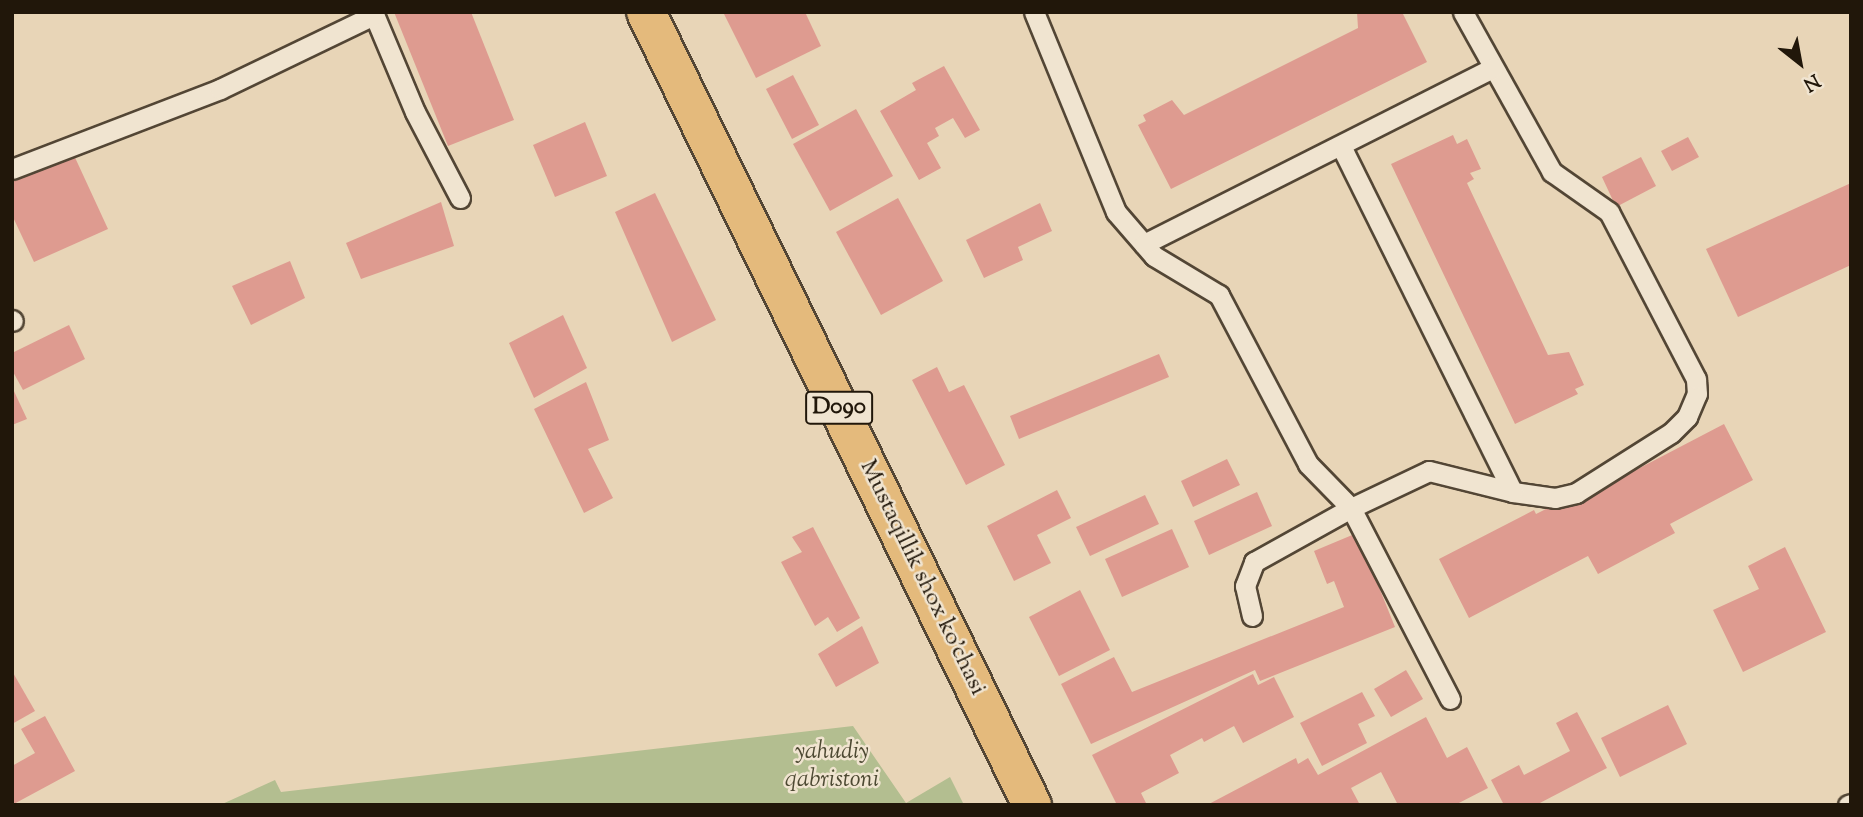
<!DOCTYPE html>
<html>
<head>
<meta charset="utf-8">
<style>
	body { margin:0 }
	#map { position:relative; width:1863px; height:817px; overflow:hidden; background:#e8d5b7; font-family:"Sorts Mill Goudy",serif }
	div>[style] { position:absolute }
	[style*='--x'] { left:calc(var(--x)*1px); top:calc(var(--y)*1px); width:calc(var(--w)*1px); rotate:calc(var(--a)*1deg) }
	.green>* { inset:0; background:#b3be90 }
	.building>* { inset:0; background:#de9b90 }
	.roads { filter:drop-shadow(2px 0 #534635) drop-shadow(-2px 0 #534635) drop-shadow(0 2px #534635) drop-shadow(0 -2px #534635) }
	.lane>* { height:19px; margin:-9.5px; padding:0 9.5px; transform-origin:9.5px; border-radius:9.5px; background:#f0e4d0 }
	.primary>* { height:38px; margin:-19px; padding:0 19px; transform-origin:19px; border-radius:19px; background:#e4ba7c }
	span { translate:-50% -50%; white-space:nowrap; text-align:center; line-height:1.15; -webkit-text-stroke:5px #f0e4d0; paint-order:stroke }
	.shield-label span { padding:2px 5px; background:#f0e4d0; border:2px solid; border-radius:5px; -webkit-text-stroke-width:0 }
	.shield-label { font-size:23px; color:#21170a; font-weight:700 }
	.street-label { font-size:24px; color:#21170a }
	.park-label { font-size:24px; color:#4d4932; font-style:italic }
	.frame { position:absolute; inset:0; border:14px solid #21170a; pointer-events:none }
	.north { position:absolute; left:1765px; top:28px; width:70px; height:70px; -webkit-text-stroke:5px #f0e4d0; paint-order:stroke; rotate:149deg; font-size:19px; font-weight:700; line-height:28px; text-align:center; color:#21170a }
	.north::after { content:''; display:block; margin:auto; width:24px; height:32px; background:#21170a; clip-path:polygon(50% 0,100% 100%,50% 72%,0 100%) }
</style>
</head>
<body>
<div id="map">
	<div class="green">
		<i style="clip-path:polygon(853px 726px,906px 803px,950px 777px,964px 805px,220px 805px,275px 780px,281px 792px)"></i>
	</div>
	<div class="building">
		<i style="clip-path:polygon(394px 12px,471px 12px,514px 120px,448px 146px)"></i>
		<i style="clip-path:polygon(723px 12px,805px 12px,821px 46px,756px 78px)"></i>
		<i style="clip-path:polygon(1357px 12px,1402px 12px,1427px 62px,1171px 189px,1138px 125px,1146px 121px,1143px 115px,1172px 100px,1184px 115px,1358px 28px)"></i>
		<i style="clip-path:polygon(944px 66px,980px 130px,965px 138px,953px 118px,935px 128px,939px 136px,927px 143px,941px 168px,919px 180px,880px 111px,916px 90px,912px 83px)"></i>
		<i style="clip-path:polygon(793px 75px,819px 125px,792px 139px,766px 89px)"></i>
		<i style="clip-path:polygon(856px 109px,893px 176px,830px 211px,793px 144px)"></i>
		<i style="clip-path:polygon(585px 122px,607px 176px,555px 197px,533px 145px)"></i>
		<i style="clip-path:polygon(1453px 135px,1457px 144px,1467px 139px,1481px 169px,1470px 173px,1474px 179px,1467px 183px,1548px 355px,1569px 352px,1584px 385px,1575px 389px,1578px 394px,1515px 424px,1391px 164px)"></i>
		<i style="clip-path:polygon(1688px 137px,1699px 157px,1672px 171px,1661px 151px)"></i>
		<i style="clip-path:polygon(72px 151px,108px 229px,34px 262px,12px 215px,12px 179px)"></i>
		<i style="clip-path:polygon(1641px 157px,1656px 186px,1616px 207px,1602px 177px)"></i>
		<i style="clip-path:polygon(1851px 183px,1851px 265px,1738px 317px,1706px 249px)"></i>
		<i style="clip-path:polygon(655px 193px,716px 320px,672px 342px,615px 212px)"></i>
		<i style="clip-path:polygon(898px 198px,943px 281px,881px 315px,836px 232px)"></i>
		<i style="clip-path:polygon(441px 202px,454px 246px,361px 279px,346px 243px)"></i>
		<i style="clip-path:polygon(1040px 203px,1052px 231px,1018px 247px,1023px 260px,984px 278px,966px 240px)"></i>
		<i style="clip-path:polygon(290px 261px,305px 298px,251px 325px,232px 286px)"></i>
		<i style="clip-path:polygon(563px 315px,587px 368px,534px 398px,509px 343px)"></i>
		<i style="clip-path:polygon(69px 325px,85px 359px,23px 390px,12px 370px,12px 353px)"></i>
		<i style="clip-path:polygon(1159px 354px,1169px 377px,1019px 439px,1010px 416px)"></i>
		<i style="clip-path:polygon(937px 367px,949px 392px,964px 385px,1005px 465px,966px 485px,912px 380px)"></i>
		<i style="clip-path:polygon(586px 382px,609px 440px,588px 449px,613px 498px,584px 513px,534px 409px)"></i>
		<i style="clip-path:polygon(12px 387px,27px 419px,12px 425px)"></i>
		<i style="clip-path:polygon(1724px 424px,1753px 480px,1670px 524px,1675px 533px,1598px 574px,1588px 556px,1469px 618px,1439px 559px,1534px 510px,1536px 514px,1560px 502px,1563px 508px)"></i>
		<i style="clip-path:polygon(1227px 459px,1240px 485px,1193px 507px,1181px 481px)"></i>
		<i style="clip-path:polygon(1057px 490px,1071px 518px,1037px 535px,1051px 563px,1014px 581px,987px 526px)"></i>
		<i style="clip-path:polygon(1257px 492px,1272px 526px,1209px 555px,1194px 521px)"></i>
		<i style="clip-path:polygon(1145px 495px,1159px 524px,1090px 556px,1076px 527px)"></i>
		<i style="clip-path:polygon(813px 527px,860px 618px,837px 632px,828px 617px,815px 626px,781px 562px,802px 552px,792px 537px)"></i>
		<i style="clip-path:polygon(1172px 529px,1189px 567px,1122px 597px,1105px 559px)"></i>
		<i style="clip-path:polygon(1357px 533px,1395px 627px,1260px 681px,1255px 670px,1091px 744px,1061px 684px,1114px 657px,1132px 692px,1344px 607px,1334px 581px,1327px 584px,1314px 551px)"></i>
		<i style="clip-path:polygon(1785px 547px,1826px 632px,1743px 672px,1713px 610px,1759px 589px,1748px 566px)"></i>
		<i style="clip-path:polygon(1080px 590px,1110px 650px,1059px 676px,1029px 617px)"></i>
		<i style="clip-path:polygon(862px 626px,879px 663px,836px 687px,818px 654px)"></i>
		<i style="clip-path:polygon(1406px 670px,1423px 699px,1391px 717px,1374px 689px)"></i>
		<i style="clip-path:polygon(12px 671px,35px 711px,12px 724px)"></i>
		<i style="clip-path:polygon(1253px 674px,1258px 685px,1274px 677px,1294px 717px,1243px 743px,1234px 726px,1204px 742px,1202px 738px,1170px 755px,1179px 773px,1141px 793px,1147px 805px,1117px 805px,1092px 755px)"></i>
		<i style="clip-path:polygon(1362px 692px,1375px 716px,1358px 724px,1367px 743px,1322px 766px,1300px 723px)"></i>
		<i style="clip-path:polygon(1668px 705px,1687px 744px,1620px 777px,1601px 738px)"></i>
		<i style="clip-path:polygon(1577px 712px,1607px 768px,1536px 805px,1504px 805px,1491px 780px,1519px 765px,1524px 775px,1570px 751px,1556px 723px)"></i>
		<i style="clip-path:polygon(45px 716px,75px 771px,12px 805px,12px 766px,35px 753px,21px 729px)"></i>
		<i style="clip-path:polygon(1426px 717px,1447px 758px,1467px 747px,1488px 788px,1455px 805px,1398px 805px,1381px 772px,1351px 788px,1360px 805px,1207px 805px,1296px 758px,1298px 764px,1308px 758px,1318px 775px)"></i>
	</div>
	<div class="roads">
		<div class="lane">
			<i style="--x:373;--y:12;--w:108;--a:67.2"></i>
			<i style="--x:415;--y:112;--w:97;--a:62.4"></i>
			<i style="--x:1034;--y:12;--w:216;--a:67.7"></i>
			<i style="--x:1116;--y:212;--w:58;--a:49.2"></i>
			<i style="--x:1154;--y:256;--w:76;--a:31"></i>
			<i style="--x:1219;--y:295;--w:191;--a:62.2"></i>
			<i style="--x:1308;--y:464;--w:62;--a:45.7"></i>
			<i style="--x:1351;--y:508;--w:86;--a:-25.4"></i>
			<i style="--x:1429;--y:471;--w:87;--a:14"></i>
			<i style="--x:1513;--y:492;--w:42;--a:8.1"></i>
			<i style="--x:1555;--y:498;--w:22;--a:-13"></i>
			<i style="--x:1576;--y:493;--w:112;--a:-32.3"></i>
			<i style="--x:1671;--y:433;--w:23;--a:-45"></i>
			<i style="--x:1687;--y:417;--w:25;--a:-67"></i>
			<i style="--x:1697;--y:394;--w:15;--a:-94"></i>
			<i style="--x:1696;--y:379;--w:188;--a:-117.5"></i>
			<i style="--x:1609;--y:212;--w:70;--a:-144.9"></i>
			<i style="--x:1552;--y:172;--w:183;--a:-119.1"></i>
			<i style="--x:1341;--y:146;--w:386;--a:63.6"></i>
			<i style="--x:12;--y:169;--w:223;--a:-21"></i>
			<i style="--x:220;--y:89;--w:171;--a:-25.7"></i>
			<i style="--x:1144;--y:244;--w:391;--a:-26.8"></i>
			<i style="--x:12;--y:320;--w:1;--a:45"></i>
			<i style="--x:1252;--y:616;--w:31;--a:-103"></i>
			<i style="--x:1245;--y:586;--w:26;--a:-69"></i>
			<i style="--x:1254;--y:562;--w:111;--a:-29.1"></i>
			<i style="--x:1351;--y:508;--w:215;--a:62.6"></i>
			<i style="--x:1848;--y:805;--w:3;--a:-18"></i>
		</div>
		<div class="primary">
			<i style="--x:646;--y:12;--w:882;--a:64.05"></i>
		</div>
	</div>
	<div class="shield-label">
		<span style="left:839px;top:408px">D090</span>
	</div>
	<div class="street-label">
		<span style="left:922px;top:578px;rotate:64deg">Mustaqillik shox ko'chasi</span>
	</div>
	<div class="park-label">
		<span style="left:832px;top:767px">yahudiy<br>qabristoni</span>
	</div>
	<div class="frame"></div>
	<div class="north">N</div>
</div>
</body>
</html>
